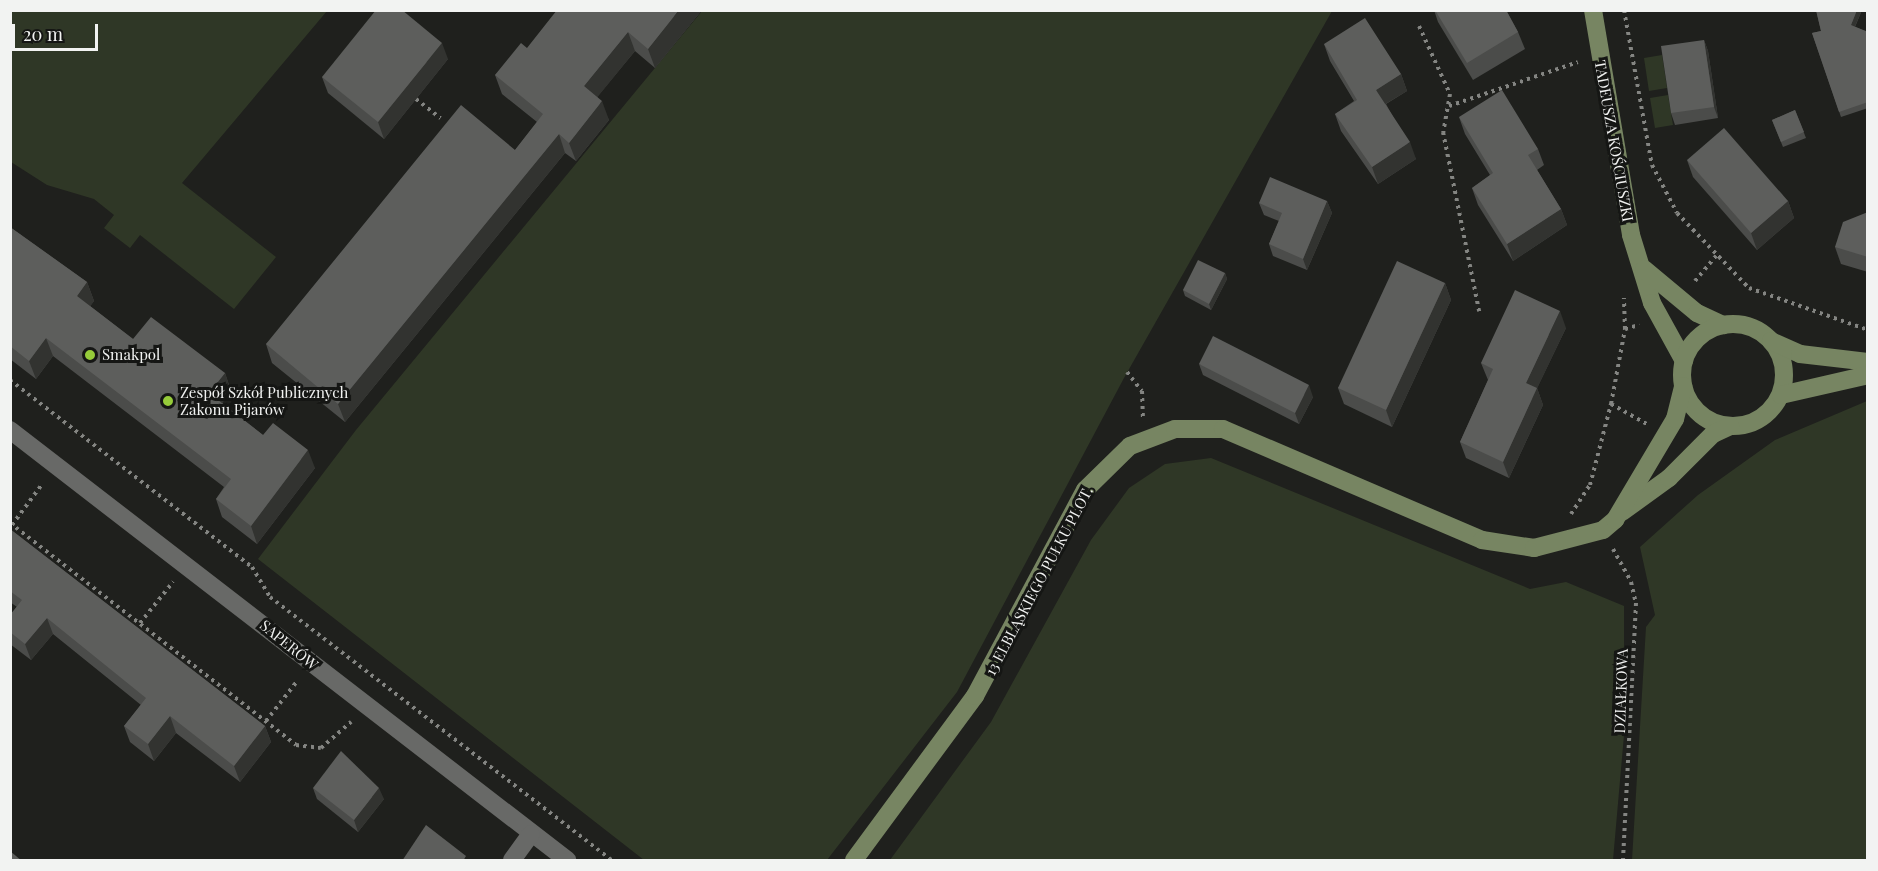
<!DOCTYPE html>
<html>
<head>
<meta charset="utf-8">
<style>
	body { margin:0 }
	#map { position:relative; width:1878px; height:871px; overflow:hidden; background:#1f201d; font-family:"Playfair Display",serif }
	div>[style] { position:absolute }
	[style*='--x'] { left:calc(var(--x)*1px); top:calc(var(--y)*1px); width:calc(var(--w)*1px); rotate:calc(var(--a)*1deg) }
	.green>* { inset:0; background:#2f3726 }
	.path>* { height:4px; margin-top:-2px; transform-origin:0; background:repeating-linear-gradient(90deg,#848582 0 3px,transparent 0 7.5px) }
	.street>* { height:18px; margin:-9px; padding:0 9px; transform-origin:9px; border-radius:9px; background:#686967 }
	.secondary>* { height:18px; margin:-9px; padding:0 9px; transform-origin:9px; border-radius:9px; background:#778562 }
	.secondary>.ring { margin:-9px; padding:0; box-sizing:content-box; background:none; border:18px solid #778562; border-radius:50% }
	.wall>* { inset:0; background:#4b4c4a }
	.shaded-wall>* { inset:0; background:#323330 }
	.building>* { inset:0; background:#5d5e5c }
	.dots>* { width:16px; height:16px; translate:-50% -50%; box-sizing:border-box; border:3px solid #151614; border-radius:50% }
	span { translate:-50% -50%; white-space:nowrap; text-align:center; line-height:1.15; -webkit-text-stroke:6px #151614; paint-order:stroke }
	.street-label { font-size:15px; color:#f2f3f2 }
	.poi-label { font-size:15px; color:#f2f3f2 }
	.left { translate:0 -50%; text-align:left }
	.frame { position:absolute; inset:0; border:12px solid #f2f3f2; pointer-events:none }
	.scale { position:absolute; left:12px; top:24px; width:86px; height:27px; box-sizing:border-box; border:3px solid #f2f3f2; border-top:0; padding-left:8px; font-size:18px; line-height:21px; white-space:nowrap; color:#f2f3f2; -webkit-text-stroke:4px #151614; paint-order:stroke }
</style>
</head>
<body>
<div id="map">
	<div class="green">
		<i style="clip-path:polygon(10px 11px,327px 11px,182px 183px,276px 257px,234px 309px,140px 235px,130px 248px,104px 228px,114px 215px,94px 199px,47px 185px,11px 162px)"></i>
		<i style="clip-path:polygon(702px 11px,1332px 11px,1124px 378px,957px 692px,827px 860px,644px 860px,258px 559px,356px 430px)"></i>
		<i style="clip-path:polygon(1662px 55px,1667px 88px,1649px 91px,1644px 58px)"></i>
		<i style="clip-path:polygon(1668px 95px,1673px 125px,1655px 128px,1650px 98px)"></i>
		<i style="clip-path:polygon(1867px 401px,1867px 860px,1632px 860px,1646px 627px,1655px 615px,1640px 547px,1698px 495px,1775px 440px)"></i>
		<i style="clip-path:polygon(1211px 458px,1530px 589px,1566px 582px,1624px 606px,1624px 735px,1613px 860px,890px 860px,991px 722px,1091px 540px,1129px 488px,1165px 464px)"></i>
	</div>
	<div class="path">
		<i style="--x:1624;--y:10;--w:158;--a:79.8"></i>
		<i style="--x:1652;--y:165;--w:54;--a:62.5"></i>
		<i style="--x:1677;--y:213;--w:104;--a:46.2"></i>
		<i style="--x:1749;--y:288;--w:126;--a:19.4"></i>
		<i style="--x:1419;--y:26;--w:75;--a:65.5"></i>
		<i style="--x:1450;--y:94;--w:39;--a:100"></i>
		<i style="--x:1443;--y:132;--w:183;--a:78.6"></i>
		<i style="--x:416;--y:99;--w:31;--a:38"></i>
		<i style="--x:1449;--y:106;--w:136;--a:-18.8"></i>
		<i style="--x:1695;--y:281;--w:33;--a:-50"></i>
		<i style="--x:1625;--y:329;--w:15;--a:-16"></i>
		<i style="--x:1127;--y:372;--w:24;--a:52"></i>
		<i style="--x:1142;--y:391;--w:26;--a:88"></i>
		<i style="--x:10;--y:380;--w:306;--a:37.7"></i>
		<i style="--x:252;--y:567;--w:35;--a:59"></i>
		<i style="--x:270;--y:597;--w:431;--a:37.6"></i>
		<i style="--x:1611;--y:404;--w:41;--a:29.1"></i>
		<i style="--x:1571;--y:514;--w:35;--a:-57"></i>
		<i style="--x:1590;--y:485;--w:84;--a:-75.5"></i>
		<i style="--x:1611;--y:404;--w:76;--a:-79.4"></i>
		<i style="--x:1625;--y:329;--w:31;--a:-92"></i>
		<i style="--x:10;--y:523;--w:362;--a:37.8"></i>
		<i style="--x:296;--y:745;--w:25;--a:7"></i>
		<i style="--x:321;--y:748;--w:40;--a:-41"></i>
		<i style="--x:12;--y:525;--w:52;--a:-53.6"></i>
		<i style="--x:1613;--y:549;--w:38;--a:61"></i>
		<i style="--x:1631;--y:582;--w:22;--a:77"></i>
		<i style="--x:1636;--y:603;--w:257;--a:92.9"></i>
		<i style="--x:140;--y:623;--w:53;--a:-51.2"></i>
		<i style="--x:266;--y:721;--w:52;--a:-52"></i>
	</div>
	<div class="street">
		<i style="--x:10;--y:430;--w:704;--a:37.67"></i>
		<i style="--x:512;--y:860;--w:32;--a:-54"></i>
	</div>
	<div class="secondary">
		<i style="--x:1593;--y:10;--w:228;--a:80.4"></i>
		<i style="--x:1631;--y:235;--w:71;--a:72.8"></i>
		<i style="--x:1652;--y:303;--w:66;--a:61.1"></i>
		<i style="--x:1644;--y:269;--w:69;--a:39.7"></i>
		<i style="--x:1697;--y:313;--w:29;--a:25"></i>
		<i class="ring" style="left:1682px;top:324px;width:84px;height:84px"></i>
		<i style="--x:1771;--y:341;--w:32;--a:24"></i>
		<i style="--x:1800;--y:354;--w:68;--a:6.7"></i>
		<i style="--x:1781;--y:395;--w:89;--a:-12.9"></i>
		<i style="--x:1622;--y:512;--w:58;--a:-35.9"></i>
		<i style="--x:1669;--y:478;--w:62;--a:-45"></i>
		<i style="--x:1713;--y:434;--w:19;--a:-25"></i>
		<i style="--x:854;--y:860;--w:204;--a:-53.6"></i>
		<i style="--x:975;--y:696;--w:234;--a:-61.9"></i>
		<i style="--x:1085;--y:490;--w:63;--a:-44.4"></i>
		<i style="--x:1130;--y:446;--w:48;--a:-20.7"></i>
		<i style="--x:1175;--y:429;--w:48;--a:0"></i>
		<i style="--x:1223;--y:429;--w:282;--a:23.2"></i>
		<i style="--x:1482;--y:540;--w:53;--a:8.7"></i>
		<i style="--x:1534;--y:548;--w:71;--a:-14.6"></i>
		<i style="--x:1603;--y:530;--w:16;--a:-40"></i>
		<i style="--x:1615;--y:520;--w:117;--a:-59.3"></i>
		<i style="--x:1675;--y:419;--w:34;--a:-76"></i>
	</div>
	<div class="wall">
		<i style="clip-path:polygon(702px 10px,655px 68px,635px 51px,597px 97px,609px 120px,576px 161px,565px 153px,345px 422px,272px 363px,266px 344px,515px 150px,537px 122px,502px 94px,495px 75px,527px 48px)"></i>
		<i style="clip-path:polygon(1434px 10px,1506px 10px,1518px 32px,1525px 49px,1473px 80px,1438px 22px)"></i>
		<i style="clip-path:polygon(1816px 10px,1862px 10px,1855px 27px,1868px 32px,1868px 108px,1841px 117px,1812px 33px,1821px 31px)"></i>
		<i style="clip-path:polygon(1704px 40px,1708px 51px,1718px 118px,1675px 125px,1671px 113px)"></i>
		<i style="clip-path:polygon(1324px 44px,1401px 74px,1407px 91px,1386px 104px,1416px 159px,1378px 184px,1341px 131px,1335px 114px,1354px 101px,1330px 61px)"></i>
		<i style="clip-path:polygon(448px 59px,384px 139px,328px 93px,322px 77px)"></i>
		<i style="clip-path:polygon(1795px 110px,1806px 138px,1783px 147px,1772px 120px)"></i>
		<i style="clip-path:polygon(1459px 117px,1538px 149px,1544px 165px,1537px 170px,1561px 209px,1567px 225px,1513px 261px,1478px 205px,1472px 188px,1490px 175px,1465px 134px)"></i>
		<i style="clip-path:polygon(1687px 160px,1788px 201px,1794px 218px,1757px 250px,1693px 177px)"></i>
		<i style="clip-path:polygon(1327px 201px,1332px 213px,1307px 270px,1273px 256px,1269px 244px,1279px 221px,1264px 215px,1259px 203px)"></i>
		<i style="clip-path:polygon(1868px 212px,1868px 272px,1841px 264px,1835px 247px)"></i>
		<i style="clip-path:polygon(10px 227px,87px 282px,94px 301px,90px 306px,133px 339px,225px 373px,231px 391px,222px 403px,263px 435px,315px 468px,257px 544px,222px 517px,216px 499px,224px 487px,53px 356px,36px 379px,10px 359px)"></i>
		<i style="clip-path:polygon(1225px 273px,1227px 279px,1211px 310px,1185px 296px,1183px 290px)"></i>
		<i style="clip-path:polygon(1445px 283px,1451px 300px,1392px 427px,1344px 404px,1338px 388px)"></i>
		<i style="clip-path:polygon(1566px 328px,1537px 388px,1543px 405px,1509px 478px,1466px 458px,1460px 442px,1488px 380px,1481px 363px)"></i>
		<i style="clip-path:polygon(1199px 364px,1313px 397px,1299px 424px,1203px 375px)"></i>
		<i style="clip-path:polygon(10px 529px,265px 726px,271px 742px,240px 782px,176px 733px,154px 761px,130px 742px,124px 726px,141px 705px,53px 634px,31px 660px,10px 644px,10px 615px,17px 607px,10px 602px)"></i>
		<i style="clip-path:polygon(313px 788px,384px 799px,358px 832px,317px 799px)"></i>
	</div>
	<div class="shaded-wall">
		<i style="clip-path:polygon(679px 10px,702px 10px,655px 68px,648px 49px)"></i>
		<i style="clip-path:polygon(1857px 10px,1862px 10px,1853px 31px,1851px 25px)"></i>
		<i style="clip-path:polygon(628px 32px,635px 51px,591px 105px,584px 86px)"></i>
		<i style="clip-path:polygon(1704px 40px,1708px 51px,1718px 118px,1714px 107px)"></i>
		<i style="clip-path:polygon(442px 43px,448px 59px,384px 139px,378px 122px)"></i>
		<i style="clip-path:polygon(1401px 74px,1407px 91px,1382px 106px,1376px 90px)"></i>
		<i style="clip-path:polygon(602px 101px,609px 120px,576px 161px,569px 143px)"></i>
		<i style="clip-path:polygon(559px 134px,565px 153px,345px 422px,338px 404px)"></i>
		<i style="clip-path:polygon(1410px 142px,1416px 159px,1378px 184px,1372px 167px)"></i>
		<i style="clip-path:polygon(1327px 201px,1332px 213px,1307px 270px,1303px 259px)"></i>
		<i style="clip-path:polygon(1788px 201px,1794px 218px,1757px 250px,1751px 233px)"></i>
		<i style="clip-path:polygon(1561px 209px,1567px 225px,1513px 261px,1507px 244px)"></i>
		<i style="clip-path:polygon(1225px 273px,1227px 279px,1211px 310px,1209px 304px)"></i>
		<i style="clip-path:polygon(87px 282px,94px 301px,84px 315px,77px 296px)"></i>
		<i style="clip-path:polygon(1445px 283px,1451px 300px,1392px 427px,1386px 410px)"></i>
		<i style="clip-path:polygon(1560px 311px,1566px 328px,1532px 399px,1526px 383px)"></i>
		<i style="clip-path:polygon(46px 338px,53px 356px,36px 379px,29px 361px)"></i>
		<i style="clip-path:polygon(225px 373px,231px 391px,216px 411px,209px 393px)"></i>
		<i style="clip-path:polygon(1309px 385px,1313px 397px,1299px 424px,1295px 413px)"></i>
		<i style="clip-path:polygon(1537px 388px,1543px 405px,1509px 478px,1503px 462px)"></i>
		<i style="clip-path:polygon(308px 450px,315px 468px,257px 544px,251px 526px)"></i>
		<i style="clip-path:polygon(47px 618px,53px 634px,31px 660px,25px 644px)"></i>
		<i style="clip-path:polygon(170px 716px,176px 733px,154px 761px,148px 744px)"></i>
		<i style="clip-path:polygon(265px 726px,271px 742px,240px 782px,234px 766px)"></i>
		<i style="clip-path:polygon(379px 788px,384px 799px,358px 832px,354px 820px)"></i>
	</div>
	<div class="building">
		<i style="clip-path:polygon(376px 10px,402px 10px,442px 43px,378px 122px,322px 77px)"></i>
		<i style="clip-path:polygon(557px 10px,679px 10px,648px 49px,628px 32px,584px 86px,602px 101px,569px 143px,559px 134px,338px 404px,266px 344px,461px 105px,515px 150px,543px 114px,495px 75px,521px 43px,527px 48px)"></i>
		<i style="clip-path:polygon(1435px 10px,1506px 10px,1518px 32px,1467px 63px)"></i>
		<i style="clip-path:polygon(1816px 10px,1857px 10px,1851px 25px,1868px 32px,1868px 102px,1839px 112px,1812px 33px,1821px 31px)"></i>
		<i style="clip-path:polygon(1365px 18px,1401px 74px,1376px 90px,1410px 142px,1372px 167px,1335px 114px,1357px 100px,1324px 44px)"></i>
		<i style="clip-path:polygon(1704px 40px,1714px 107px,1671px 113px,1661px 46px)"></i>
		<i style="clip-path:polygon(1502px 90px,1538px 149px,1528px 155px,1561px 209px,1507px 244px,1472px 188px,1493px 173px,1459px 117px)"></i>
		<i style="clip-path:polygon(1795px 110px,1804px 132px,1781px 142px,1772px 120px)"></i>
		<i style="clip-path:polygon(1724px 128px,1788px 201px,1751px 233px,1687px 160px)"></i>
		<i style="clip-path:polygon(1270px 177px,1327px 201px,1303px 259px,1269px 244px,1282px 213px,1259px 203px)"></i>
		<i style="clip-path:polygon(1868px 212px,1868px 257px,1835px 247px,1843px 222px)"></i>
		<i style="clip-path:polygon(10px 227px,87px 282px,77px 296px,133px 339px,151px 317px,225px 373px,209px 393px,263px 435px,273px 423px,308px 450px,251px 526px,216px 499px,231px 479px,46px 338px,29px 361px,10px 346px)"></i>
		<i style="clip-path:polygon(1198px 260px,1225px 273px,1209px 304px,1183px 290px)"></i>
		<i style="clip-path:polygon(1397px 261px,1445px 283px,1386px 410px,1338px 388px)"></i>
		<i style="clip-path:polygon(1515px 290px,1560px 311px,1526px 383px,1537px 388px,1503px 462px,1460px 442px,1493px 369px,1481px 363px)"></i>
		<i style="clip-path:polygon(1213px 336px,1309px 385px,1295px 413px,1199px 364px)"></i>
		<i style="clip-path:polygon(10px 529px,265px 726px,234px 766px,170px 716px,148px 744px,124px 726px,146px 698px,47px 618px,25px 644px,10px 632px,10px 615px,22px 600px,10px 591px)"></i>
		<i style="clip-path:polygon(341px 751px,379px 788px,354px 820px,313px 788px)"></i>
		<i style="clip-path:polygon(426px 825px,466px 856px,463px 861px,402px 861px)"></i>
		<i style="clip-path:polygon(10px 851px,22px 861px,10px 861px)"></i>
	</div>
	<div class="dots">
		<i style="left:90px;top:355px;background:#96cc3a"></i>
		<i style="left:168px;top:401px;background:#96cc3a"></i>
	</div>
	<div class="street-label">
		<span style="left:1614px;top:141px;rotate:80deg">TADEUSZA KOŚCIUSZKI</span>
		<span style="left:1039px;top:581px;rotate:-62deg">13 ELBLĄSKIEGO PUŁKU PLOT.</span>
		<span style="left:289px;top:645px;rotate:39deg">SAPERÓW</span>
		<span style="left:1621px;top:691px;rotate:-88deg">DZIAŁKOWA</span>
	</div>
	<div class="poi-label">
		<span class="left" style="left:102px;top:355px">Smakpol</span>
		<span class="left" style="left:180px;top:401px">Zespół Szkół Publicznych<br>Zakonu Pijarów</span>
	</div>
	<div class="frame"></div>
	<div class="scale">20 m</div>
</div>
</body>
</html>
